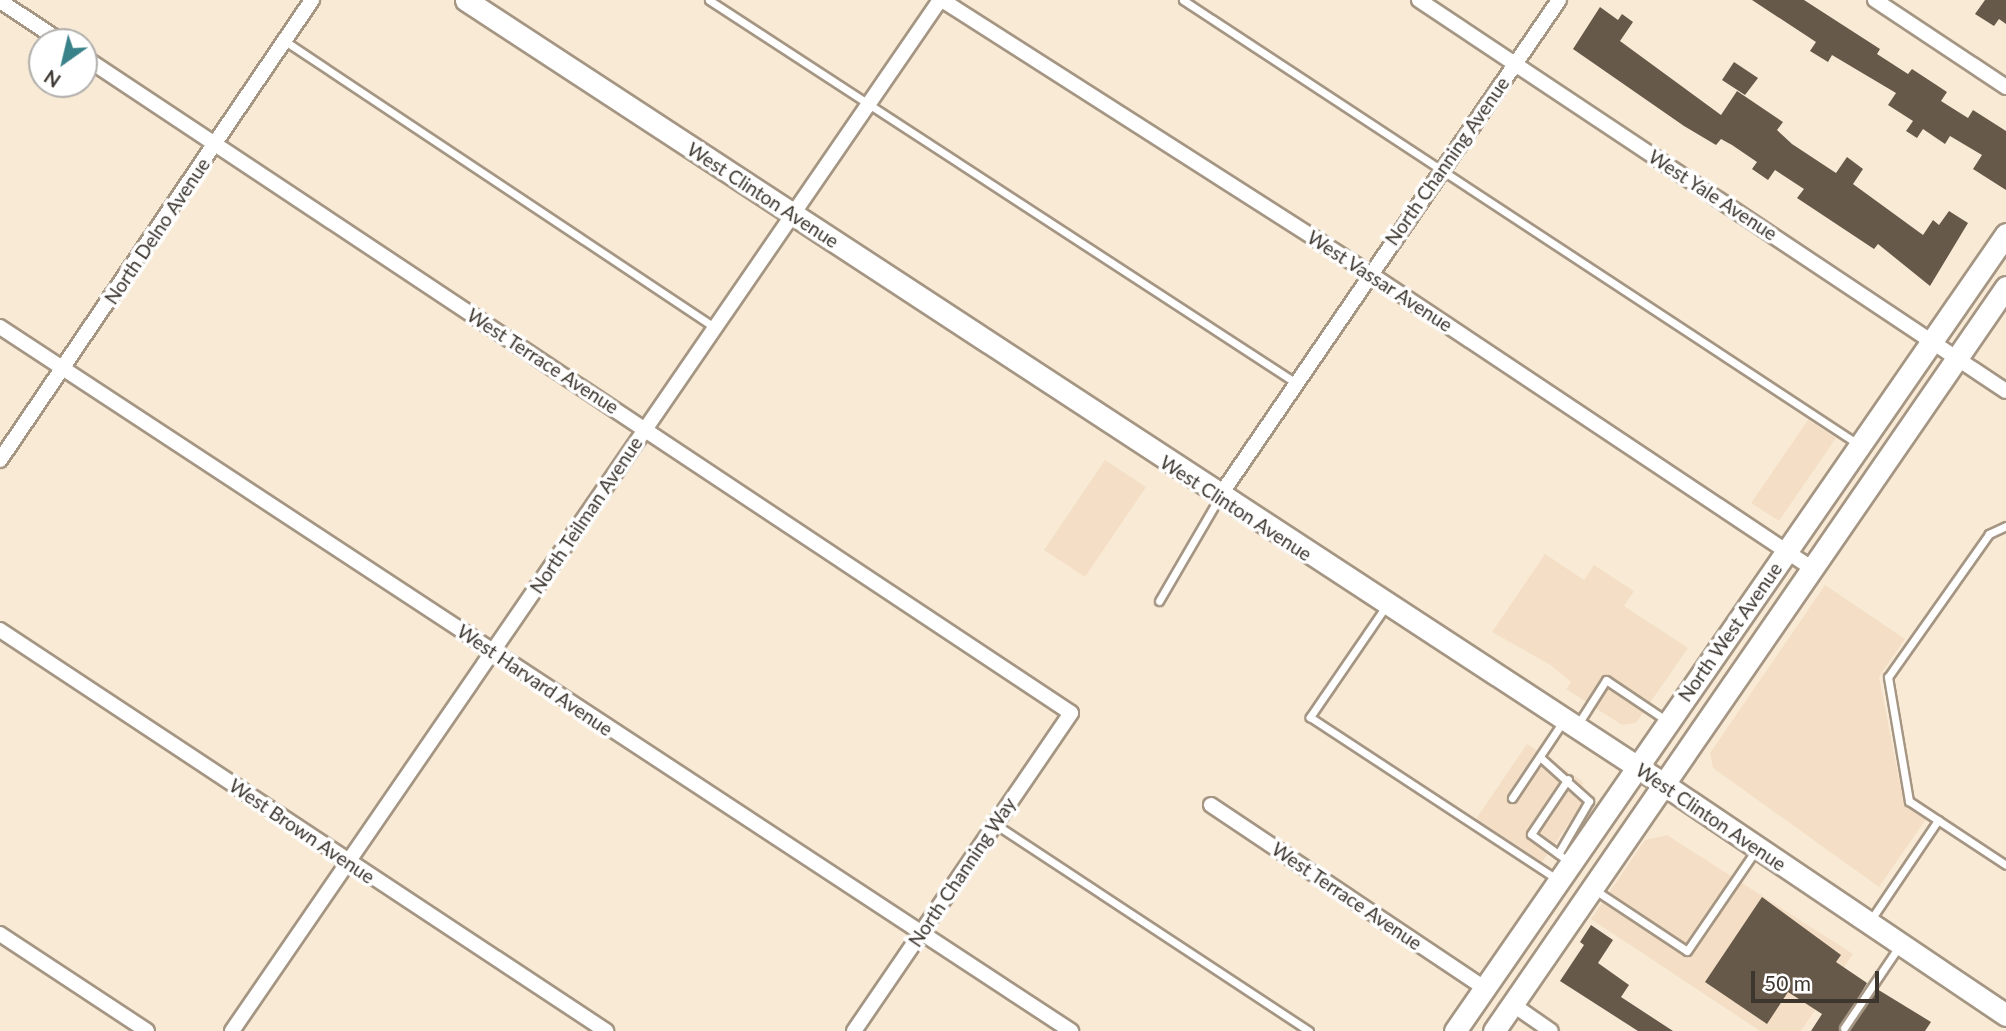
<!DOCTYPE html>
<html>
<head>
<meta charset="utf-8">
<style>
	body { margin:0 }
	#map { position:relative; width:2006px; height:1031px; overflow:hidden; background:#f9ead6; font-family:Lato,sans-serif }
	div>[style] { position:absolute }
	[style*='--x'] { left:calc(var(--x)*1px); top:calc(var(--y)*1px); width:calc(var(--w)*1px); rotate:calc(var(--a)*1deg) }
	.built>* { inset:0; background:#f4dfc6 }
	.building>* { inset:0; background:#675949 }
	.roads { filter:drop-shadow(2px 0 #a59684) drop-shadow(-2px 0 #a59684) drop-shadow(0 2px #a59684) drop-shadow(0 -2px #a59684) }
	.service>* { height:7px; margin:-3.5px; padding:0 3.5px; transform-origin:3.5px; border-radius:3.5px; background:#fff }
	.minor>* { height:14px; margin:-7px; padding:0 7px; transform-origin:7px; border-radius:7px; background:#fff }
	.secondary>* { height:21px; margin:-10.5px; padding:0 10.5px; transform-origin:10.5px; border-radius:10.5px; background:#fff }
	span { translate:-50% -50%; white-space:nowrap; text-align:center; line-height:1.15; -webkit-text-stroke:7px #fff; paint-order:stroke }
	.street-label { font-size:19px; color:#3c362f }
	.north { position:absolute; left:28px; top:28px; width:70px; height:70px; box-sizing:border-box; background:#fff; border:2px solid #b1afac; border-radius:50%; rotate:214deg; font-size:19px; font-weight:700; line-height:28px; text-align:center; color:#3c362f }
	.north::after { content:''; display:block; margin:auto; width:24px; height:32px; background:#3a8289; clip-path:polygon(50% 0,100% 100%,50% 72%,0 100%) }
	.scale { position:absolute; left:1751px; top:971px; width:128px; height:32px; box-sizing:border-box; border:4px solid #3c362f; border-top:0; padding-left:9px; font-size:21px; line-height:24px; white-space:nowrap; color:#3c362f; -webkit-text-stroke:5px #fff; paint-order:stroke }
</style>
</head>
<body>
<div id="map">
	<div class="built">
		<i style="clip-path:polygon(1808px 420px,1836px 438px,1779px 521px,1751px 503px)"></i>
		<i style="clip-path:polygon(1105px 460px,1146px 487px,1085px 577px,1044px 550px)"></i>
		<i style="clip-path:polygon(1545px 554px,1584px 580px,1594px 565px,1634px 591px,1624px 606px,1688px 648px,1636px 723px,1622px 725px,1566px 689px,1571px 682px,1549px 664px,1492px 632px)"></i>
		<i style="clip-path:polygon(1825px 585px,1905px 639px,1879px 677px,1904px 804px,1926px 819px,1879px 887px,1713px 768px,1710px 753px)"></i>
		<i style="clip-path:polygon(1527px 744px,1582px 781px,1586px 799px,1542px 862px,1476px 819px)"></i>
		<i style="clip-path:polygon(1667px 835px,1853px 954px,1801px 1031px,1760px 1031px,1591px 919px,1645px 840px)"></i>
	</div>
	<div class="building">
		<i style="clip-path:polygon(1752px 0,1804px 0,1880px 49px,1877px 54px,1908px 74px,1912px 69px,1947px 92px,1941px 101px,1968px 118px,1973px 110px,2006px 131px,2006px 190px,1973px 169px,1982px 155px,1950px 136px,1945px 144px,1923px 129px,1917px 138px,1906px 131px,1913px 121px,1888px 105px,1896px 93px,1832px 55px,1828px 62px,1810px 51px,1816px 42px)"></i>
		<i style="clip-path:polygon(1985px 0,2006px 0,2006px 24px,1999px 19px,1994px 26px,1975px 14px)"></i>
		<i style="clip-path:polygon(1600px 7px,1618px 20px,1622px 14px,1633px 22px,1620px 41px,1721px 115px,1737px 91px,1783px 122px,1777px 130px,1792px 144px,1836px 173px,1847px 157px,1863px 169px,1853px 184px,1923px 235px,1933px 220px,1939px 225px,1949px 211px,1968px 223px,1930px 286px,1878px 244px,1874px 249px,1797px 198px,1804px 189px,1775px 170px,1768px 180px,1752px 169px,1757px 162px,1732px 145px,1721px 139px,1716px 145px,1684px 126px,1573px 49px)"></i>
		<i style="clip-path:polygon(1734px 62px,1758px 78px,1745px 95px,1722px 80px)"></i>
		<i style="clip-path:polygon(1762px 897px,1841px 955px,1836px 962px,1867px 983px,1839px 1031px,1811px 1031px,1822px 1014px,1788px 992px,1767px 1024px,1705px 982px)"></i>
		<i style="clip-path:polygon(1591px 925px,1613px 940px,1598px 963px,1629px 985px,1621px 997px,1673px 1031px,1638px 1031px,1560px 981px,1584px 945px,1580px 942px)"></i>
		<i style="clip-path:polygon(1877px 989px,1931px 1022px,1925px 1031px,1849px 1031px)"></i>
	</div>
	<div class="roads">
		<div class="service">
			<i style="--x:709;--y:0;--w:701;--a:33.12"></i>
			<i style="--x:1183;--y:0;--w:808;--a:33.34"></i>
			<i style="--x:285;--y:41;--w:516;--a:33.69"></i>
			<i style="--x:2006;--y:526;--w:19;--a:155"></i>
			<i style="--x:1989;--y:534;--w:175;--a:125.2"></i>
			<i style="--x:1888;--y:677;--w:126;--a:80.4"></i>
			<i style="--x:1909;--y:801;--w:116;--a:33.4"></i>
			<i style="--x:1159;--y:601;--w:119;--a:-59.8"></i>
			<i style="--x:1386;--y:606;--w:135;--a:124.4"></i>
			<i style="--x:1310;--y:717;--w:295;--a:33.3"></i>
			<i style="--x:1578;--y:724;--w:52;--a:-57.5"></i>
			<i style="--x:1606;--y:680;--w:73;--a:33.9"></i>
			<i style="--x:1540;--y:757;--w:66;--a:41.9"></i>
			<i style="--x:1589;--y:801;--w:61;--a:120.3"></i>
			<i style="--x:1512;--y:798;--w:94;--a:-56.3"></i>
			<i style="--x:995;--y:824;--w:376;--a:33.4"></i>
			<i style="--x:1561;--y:856;--w:37;--a:-144"></i>
			<i style="--x:1531;--y:834;--w:66;--a:-56.1"></i>
			<i style="--x:1595;--y:890;--w:110;--a:33.5"></i>
			<i style="--x:1687;--y:951;--w:122;--a:-55.7"></i>
			<i style="--x:1870;--y:921;--w:122;--a:-56"></i>
			<i style="--x:1844;--y:1028;--w:100;--a:-56"></i>
		</div>
		<div class="minor">
			<i style="--x:942;--y:0;--w:507;--a:32.59"></i>
			<i style="--x:1369;--y:273;--w:534;--a:33.69"></i>
			<i style="--x:1419;--y:0;--w:705;--a:33.67"></i>
			<i style="--x:1875;--y:0;--w:157;--a:33.6"></i>
			<i style="--x:0;--y:1;--w:74;--a:33.5"></i>
			<i style="--x:84;--y:57;--w:1185;--a:33.61"></i>
			<i style="--x:1071;--y:713;--w:385;--a:124.3"></i>
			<i style="--x:0;--y:327;--w:1282;--a:33.32"></i>
			<i style="--x:0;--y:460;--w:556;--a:-55.85"></i>
			<i style="--x:1219;--y:497;--w:602;--a:-55.62"></i>
			<i style="--x:0;--y:630;--w:727;--a:33.49"></i>
			<i style="--x:1211;--y:805;--w:329;--a:33.8"></i>
			<i style="--x:0;--y:934;--w:176;--a:33.4"></i>
			<i style="--x:1512;--y:1004;--w:47;--a:34.7"></i>
			<i style="--x:232;--y:1031;--w:1251;--a:-55.52"></i>
		</div>
		<div class="secondary">
			<i style="--x:466;--y:0;--w:1430;--a:33.21"></i>
			<i style="--x:1662;--y:783;--w:415;--a:34"></i>
			<i style="--x:1455;--y:1031;--w:969;--a:-55.34"></i>
			<i style="--x:1494;--y:1031;--w:903;--a:-55.47"></i>
		</div>
	</div>
	<div class="street-label">
		<span style="left:1447px;top:161px;rotate:-55deg">North Channing Avenue</span>
		<span style="left:763px;top:195px;rotate:33deg">West Clinton Avenue</span>
		<span style="left:1713px;top:195px;rotate:33deg">West Yale Avenue</span>
		<span style="left:157px;top:231px;rotate:-56deg">North Delno Avenue</span>
		<span style="left:1380px;top:281px;rotate:33deg">West Vassar Avenue</span>
		<span style="left:543px;top:361px;rotate:33deg">West Terrace Avenue</span>
		<span style="left:1236px;top:508px;rotate:33deg">West Clinton Avenue</span>
		<span style="left:586px;top:515px;rotate:-56deg">North Teilman Avenue</span>
		<span style="left:1730px;top:632px;rotate:-55deg">North West Avenue</span>
		<span style="left:535px;top:680px;rotate:34deg">West Harvard Avenue</span>
		<span style="left:1711px;top:817px;rotate:34deg">West Clinton Avenue</span>
		<span style="left:302px;top:831px;rotate:34deg">West Brown Avenue</span>
		<span style="left:962px;top:872px;rotate:-56deg">North Channing Way</span>
		<span style="left:1347px;top:896px;rotate:34deg">West Terrace Avenue</span>
	</div>
	<div class="north">N</div>
	<div class="scale">50 m</div>
</div>
</body>
</html>
